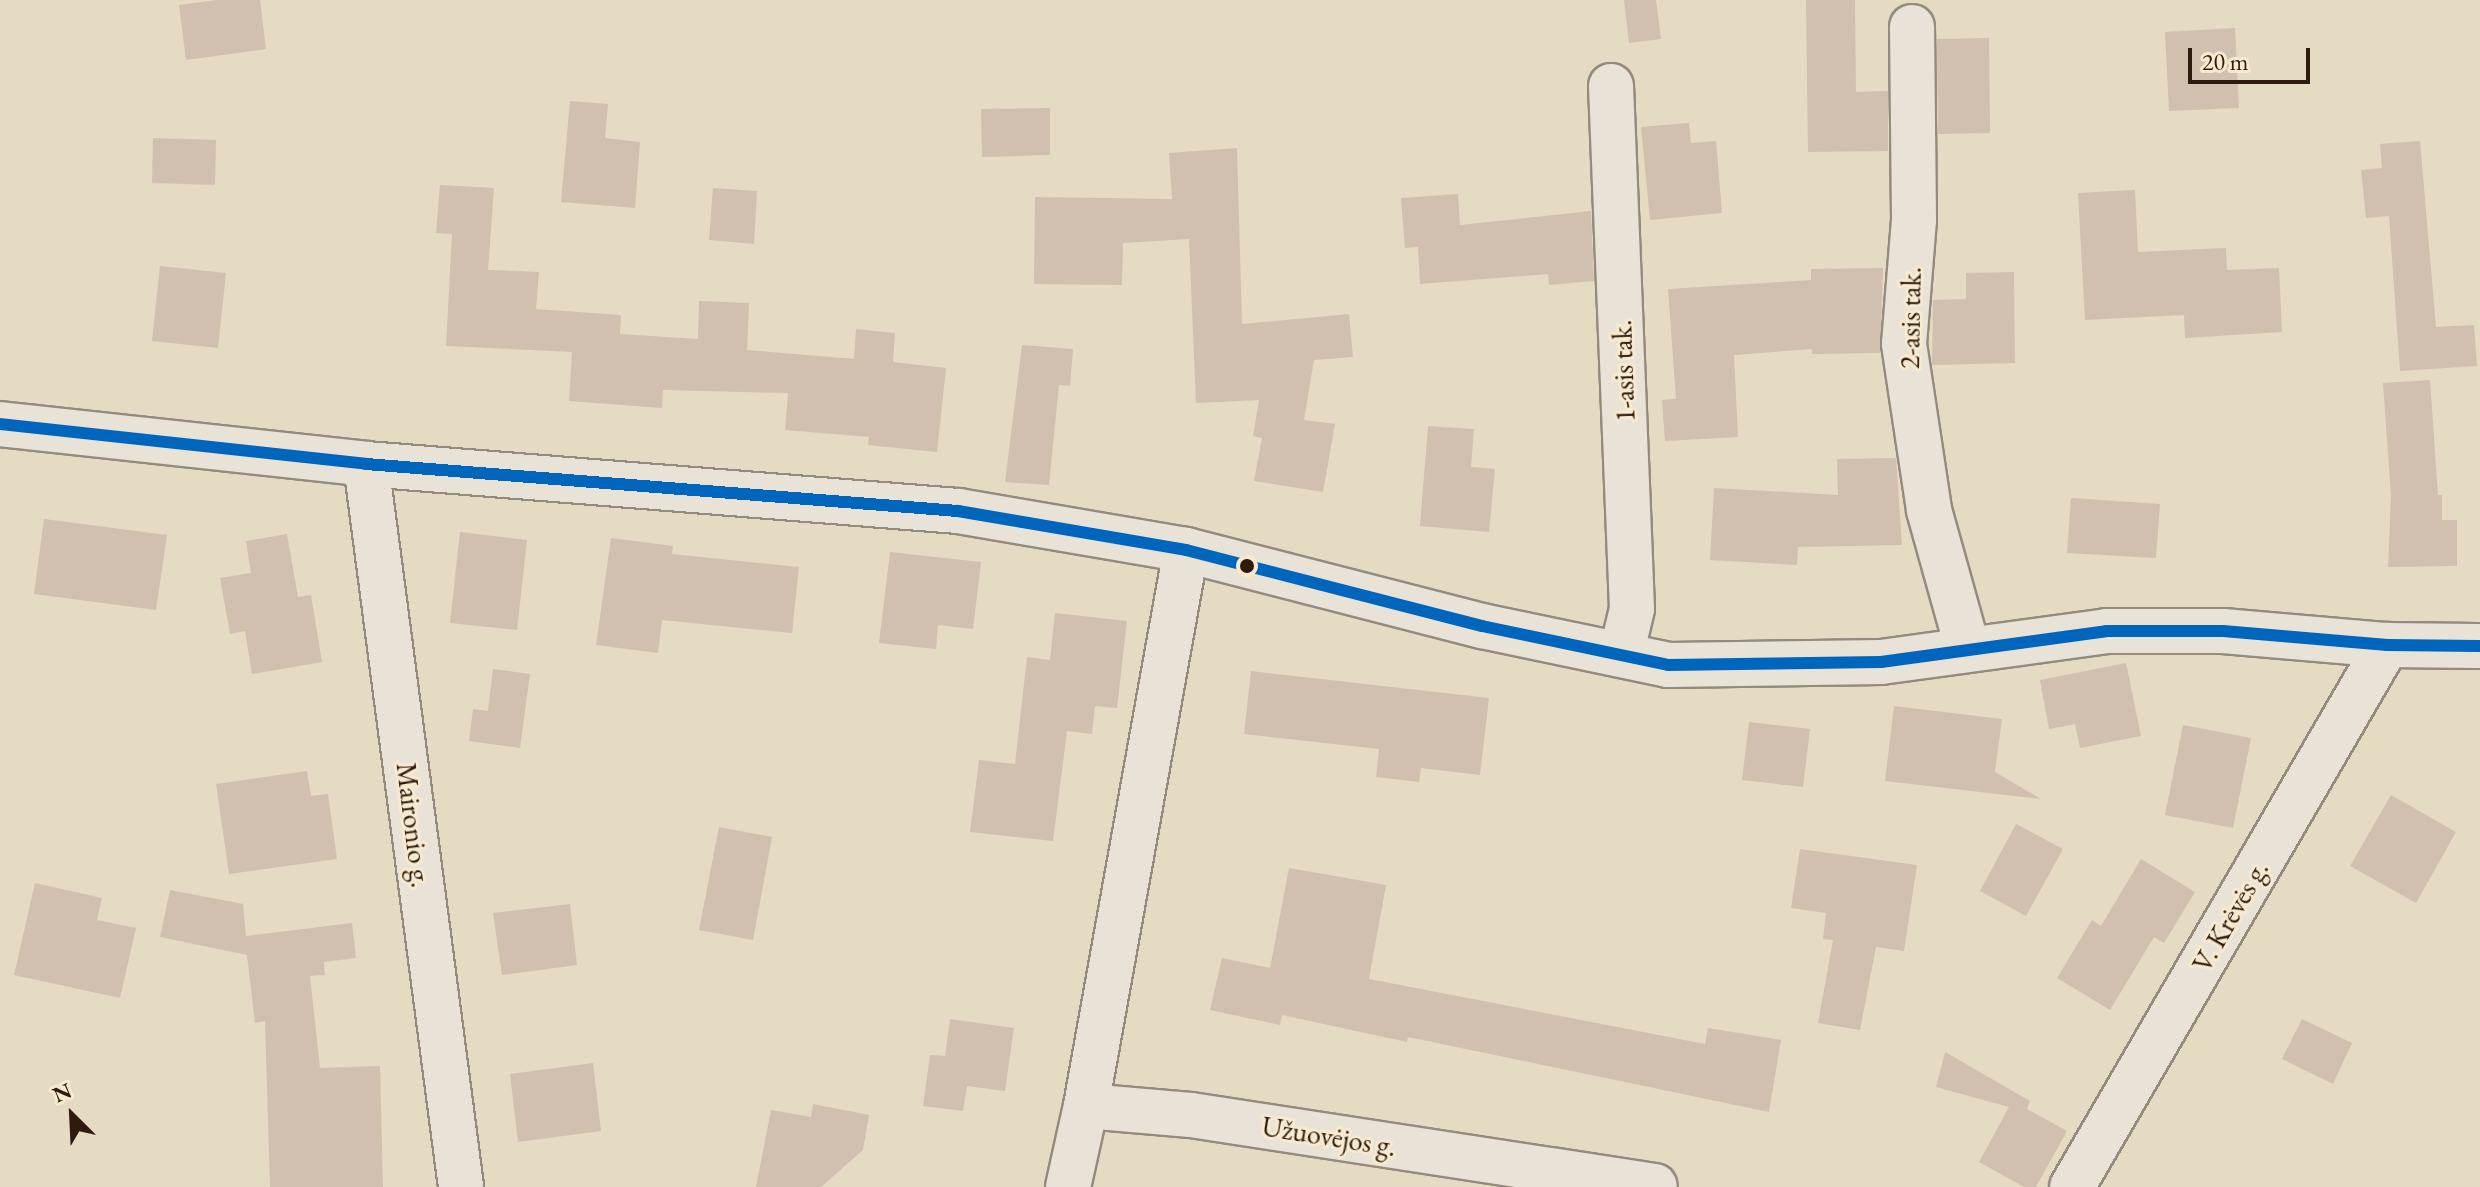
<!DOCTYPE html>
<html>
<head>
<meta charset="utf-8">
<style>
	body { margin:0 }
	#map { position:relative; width:2480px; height:1187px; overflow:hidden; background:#e5dac2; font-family:"EB Garamond",serif }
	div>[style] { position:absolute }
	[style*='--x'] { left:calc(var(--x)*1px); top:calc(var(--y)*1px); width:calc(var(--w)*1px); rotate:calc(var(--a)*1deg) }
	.building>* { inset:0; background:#d1c0b0 }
	.roads { filter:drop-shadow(2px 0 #948b7d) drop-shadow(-2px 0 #948b7d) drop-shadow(0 2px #948b7d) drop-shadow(0 -2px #948b7d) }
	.minor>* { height:44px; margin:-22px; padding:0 22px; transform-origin:22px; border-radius:22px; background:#e9e3d7 }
	.bus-1>* { height:12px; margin:-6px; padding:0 6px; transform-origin:6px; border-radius:6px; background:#0065bd }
	.dots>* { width:22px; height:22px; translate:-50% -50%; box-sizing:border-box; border:4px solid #f7eace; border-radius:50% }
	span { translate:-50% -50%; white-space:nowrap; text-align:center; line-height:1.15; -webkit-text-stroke:6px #f7eace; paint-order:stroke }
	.street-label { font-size:28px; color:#2e1a0e }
	.north { position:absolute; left:32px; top:1075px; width:80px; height:80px; -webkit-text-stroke:6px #f7eace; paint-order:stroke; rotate:336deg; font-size:22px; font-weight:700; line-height:32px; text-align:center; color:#2e1a0e }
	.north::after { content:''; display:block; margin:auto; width:28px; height:36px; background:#2e1a0e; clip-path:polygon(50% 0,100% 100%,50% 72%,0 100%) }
	.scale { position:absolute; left:2188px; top:48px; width:122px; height:36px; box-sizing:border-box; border:4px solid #2e1a0e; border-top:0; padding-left:10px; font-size:24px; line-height:28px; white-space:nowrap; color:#2e1a0e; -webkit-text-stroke:6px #f7eace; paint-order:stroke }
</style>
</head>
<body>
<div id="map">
	<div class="building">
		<i style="clip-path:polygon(217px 0,260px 0,266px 49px,186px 60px,179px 5px)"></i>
		<i style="clip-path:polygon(1624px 0,1656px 0,1661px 39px,1629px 43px)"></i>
		<i style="clip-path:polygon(1806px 0,1855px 0,1856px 92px,1888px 91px,1888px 151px,1808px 152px)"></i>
		<i style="clip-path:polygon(2235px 28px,2239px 108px,2169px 111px,2165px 32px)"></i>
		<i style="clip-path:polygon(1989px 38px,1990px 133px,1938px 134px,1937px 39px)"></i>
		<i style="clip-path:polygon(570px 101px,608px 104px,605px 138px,640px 142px,635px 208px,561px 202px)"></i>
		<i style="clip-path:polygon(1050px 108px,1050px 155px,982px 157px,981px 109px)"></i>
		<i style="clip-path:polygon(1689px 123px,1691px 143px,1716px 141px,1722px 213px,1650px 220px,1641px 127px)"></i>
		<i style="clip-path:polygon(153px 138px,216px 140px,215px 185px,152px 183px)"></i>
		<i style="clip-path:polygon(2420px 141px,2436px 327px,2474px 325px,2477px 366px,2400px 371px,2389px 216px,2366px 218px,2361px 170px,2382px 168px,2380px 144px)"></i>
		<i style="clip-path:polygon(1237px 148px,1242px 324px,1349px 314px,1353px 357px,1314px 360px,1304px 420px,1335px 424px,1323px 492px,1254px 481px,1262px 438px,1253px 436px,1259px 400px,1196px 403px,1189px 239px,1123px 243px,1122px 285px,1034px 284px,1035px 197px,1172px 199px,1169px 153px)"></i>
		<i style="clip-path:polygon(440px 185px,494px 188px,488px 270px,539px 272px,536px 309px,621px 315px,620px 334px,698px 339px,699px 301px,749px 303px,747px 350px,854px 359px,856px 329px,895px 333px,893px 362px,946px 368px,937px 452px,868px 445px,869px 437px,785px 430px,788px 393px,663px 390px,662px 408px,569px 401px,572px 352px,446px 346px,452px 234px,436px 233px)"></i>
		<i style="clip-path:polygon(713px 188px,757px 191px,754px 244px,709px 240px)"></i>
		<i style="clip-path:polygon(2135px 190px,2138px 252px,2226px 248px,2227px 270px,2279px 268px,2282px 332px,2185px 338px,2184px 315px,2085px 320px,2078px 193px)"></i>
		<i style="clip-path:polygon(1458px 194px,1460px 225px,1591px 211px,1594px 281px,1549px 285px,1548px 274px,1420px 284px,1418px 247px,1405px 248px,1401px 198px)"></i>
		<i style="clip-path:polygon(160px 266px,226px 273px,218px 348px,152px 341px)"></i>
		<i style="clip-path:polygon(1883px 268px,1880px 353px,1812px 354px,1812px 349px,1734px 355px,1738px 437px,1665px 441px,1662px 400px,1676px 399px,1668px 289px,1811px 280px,1811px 269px)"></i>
		<i style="clip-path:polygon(2014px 272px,2015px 363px,1932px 365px,1933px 300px,1966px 299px,1966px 273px)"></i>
		<i style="clip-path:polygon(1022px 345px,1073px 349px,1070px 386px,1059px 385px,1049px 485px,1005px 482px)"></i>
		<i style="clip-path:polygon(2430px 380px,2438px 495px,2442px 495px,2442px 520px,2457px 520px,2457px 566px,2388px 567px,2391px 496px,2383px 383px)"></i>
		<i style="clip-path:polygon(1428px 426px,1474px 429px,1471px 467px,1495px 469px,1489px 532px,1420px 526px)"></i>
		<i style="clip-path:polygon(1896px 458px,1902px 545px,1798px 547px,1797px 565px,1710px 560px,1714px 488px,1838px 495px,1837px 459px)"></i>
		<i style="clip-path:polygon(2071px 498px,2160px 504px,2156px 558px,2067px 553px)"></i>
		<i style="clip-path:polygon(44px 519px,167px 535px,156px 610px,34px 594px)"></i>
		<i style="clip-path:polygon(460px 532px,527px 540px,517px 630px,450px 623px)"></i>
		<i style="clip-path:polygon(287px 534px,298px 597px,311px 595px,322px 662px,252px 674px,245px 631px,230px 634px,220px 578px,251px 573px,246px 541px)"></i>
		<i style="clip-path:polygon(611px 538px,673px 546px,672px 554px,799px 567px,792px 633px,662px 620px,658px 653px,596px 645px)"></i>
		<i style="clip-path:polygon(890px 552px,981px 562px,973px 629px,938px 625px,936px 649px,879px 643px)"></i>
		<i style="clip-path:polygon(1055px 613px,1127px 621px,1117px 708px,1095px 706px,1092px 734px,1067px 731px,1053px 841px,970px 832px,979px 760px,1015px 764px,1027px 657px,1050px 660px)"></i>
		<i style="clip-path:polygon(2126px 663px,2141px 736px,2080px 748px,2075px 724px,2049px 729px,2040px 680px)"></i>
		<i style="clip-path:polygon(493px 669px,530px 674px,520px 748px,469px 741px,473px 709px,488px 711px)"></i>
		<i style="clip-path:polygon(1251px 671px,1489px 698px,1480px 775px,1421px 768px,1419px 782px,1376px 777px,1379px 749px,1244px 734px)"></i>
		<i style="clip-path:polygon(1894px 706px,2002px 719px,1995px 772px,2041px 799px,1885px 781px)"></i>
		<i style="clip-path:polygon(1749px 722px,1810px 729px,1803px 787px,1742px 780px)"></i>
		<i style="clip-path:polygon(2183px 725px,2251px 738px,2233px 828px,2165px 815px)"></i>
		<i style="clip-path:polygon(307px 771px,311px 796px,328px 794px,337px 859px,229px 874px,216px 784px)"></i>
		<i style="clip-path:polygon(2391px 795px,2456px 832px,2416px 903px,2350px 866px)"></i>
		<i style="clip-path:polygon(2016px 824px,2063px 849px,2026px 916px,1980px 891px)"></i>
		<i style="clip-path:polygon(719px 827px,772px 837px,753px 940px,699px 930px)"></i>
		<i style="clip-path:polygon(1800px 849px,1917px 865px,1904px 951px,1876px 947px,1860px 1030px,1818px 1023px,1833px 940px,1823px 939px,1826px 913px,1791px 908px)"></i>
		<i style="clip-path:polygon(2141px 859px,2195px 892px,2164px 943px,2154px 937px,2110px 1010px,2057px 978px,2092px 920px,2101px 926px)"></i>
		<i style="clip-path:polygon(1289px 868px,1386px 885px,1369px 979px,1705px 1044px,1708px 1028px,1781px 1040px,1769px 1112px,1408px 1037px,1407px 1042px,1282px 1015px,1280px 1025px,1210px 1010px,1222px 958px,1270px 968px)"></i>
		<i style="clip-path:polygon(35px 883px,102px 898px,97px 920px,136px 928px,120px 998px,14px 975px)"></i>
		<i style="clip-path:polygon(170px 890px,243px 904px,246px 936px,352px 923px,356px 958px,324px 962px,325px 975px,310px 976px,320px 1068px,380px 1066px,383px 1187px,270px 1187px,265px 1021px,255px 1023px,247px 955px,160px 937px)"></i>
		<i style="clip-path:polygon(570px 904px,577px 965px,502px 975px,493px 913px)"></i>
		<i style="clip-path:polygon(950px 1019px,1014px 1028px,1005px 1091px,967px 1086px,963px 1111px,923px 1106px,930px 1055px,945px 1056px)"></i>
		<i style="clip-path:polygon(2302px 1019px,2352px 1043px,2333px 1084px,2282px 1059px)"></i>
		<i style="clip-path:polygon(1945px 1052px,2030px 1101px,2027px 1109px,2067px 1131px,2036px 1187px,2024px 1187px,1979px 1162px,2009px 1107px,1936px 1087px)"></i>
		<i style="clip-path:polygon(593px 1063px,601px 1131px,518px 1142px,510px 1074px)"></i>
		<i style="clip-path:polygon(813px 1104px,869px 1115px,863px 1150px,821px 1187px,756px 1187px,771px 1110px,811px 1117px)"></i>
	</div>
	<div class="roads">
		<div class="minor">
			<i style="--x:1912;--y:27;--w:193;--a:89.4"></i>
			<i style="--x:1914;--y:220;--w:124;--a:94.6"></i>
			<i style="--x:1904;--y:344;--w:168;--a:81.4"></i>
			<i style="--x:1929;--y:510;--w:145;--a:74.4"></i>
			<i style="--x:1611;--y:86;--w:523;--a:87.7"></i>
			<i style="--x:1632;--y:609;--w:47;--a:103.4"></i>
			<i style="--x:0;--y:424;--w:368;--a:6.2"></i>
			<i style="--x:366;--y:464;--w:594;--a:4.54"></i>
			<i style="--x:958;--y:511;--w:231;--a:9.7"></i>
			<i style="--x:1186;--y:550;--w:306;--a:14.4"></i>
			<i style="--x:1482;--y:626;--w:190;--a:11.8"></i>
			<i style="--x:1668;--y:665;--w:213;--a:-0.8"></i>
			<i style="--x:1881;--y:662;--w:227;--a:-7.8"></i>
			<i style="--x:2106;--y:631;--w:117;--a:0"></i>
			<i style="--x:2223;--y:631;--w:165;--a:4.9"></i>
			<i style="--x:2387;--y:645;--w:93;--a:0.6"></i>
			<i style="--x:366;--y:464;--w:729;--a:82.51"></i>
			<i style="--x:1086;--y:1106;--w:565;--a:-79.8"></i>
			<i style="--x:1068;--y:1187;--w:83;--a:-77.5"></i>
			<i style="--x:1086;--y:1106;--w:105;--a:4.9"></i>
			<i style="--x:1191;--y:1115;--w:469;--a:8.7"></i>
			<i style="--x:2072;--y:1187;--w:627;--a:-59.84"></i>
		</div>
	</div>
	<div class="bus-1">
		<i style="--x:0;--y:424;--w:368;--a:6.2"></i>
		<i style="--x:366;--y:464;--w:594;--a:4.54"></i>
		<i style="--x:958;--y:511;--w:231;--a:9.7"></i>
		<i style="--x:1186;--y:550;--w:306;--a:14.4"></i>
		<i style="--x:1482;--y:626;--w:190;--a:11.8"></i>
		<i style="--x:1668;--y:665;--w:213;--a:-0.8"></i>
		<i style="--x:1881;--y:662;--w:227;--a:-7.8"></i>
		<i style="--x:2106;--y:631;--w:117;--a:0"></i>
		<i style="--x:2223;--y:631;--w:165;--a:4.9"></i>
		<i style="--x:2387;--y:645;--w:93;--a:0.6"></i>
	</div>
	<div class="dots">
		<i style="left:1247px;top:566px;background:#2e1a0e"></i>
	</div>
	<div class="street-label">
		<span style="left:1910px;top:318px;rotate:-89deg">2-asis tak.</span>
		<span style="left:1623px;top:371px;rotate:-92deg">1-asis tak.</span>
		<span style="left:414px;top:825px;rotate:83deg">Maironio g.</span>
		<span style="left:2230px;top:916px;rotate:-60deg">V. Krėvės g.</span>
		<span style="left:1329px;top:1136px;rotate:9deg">Užuovėjos g.</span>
	</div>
	<div class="north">N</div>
	<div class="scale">20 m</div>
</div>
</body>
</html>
